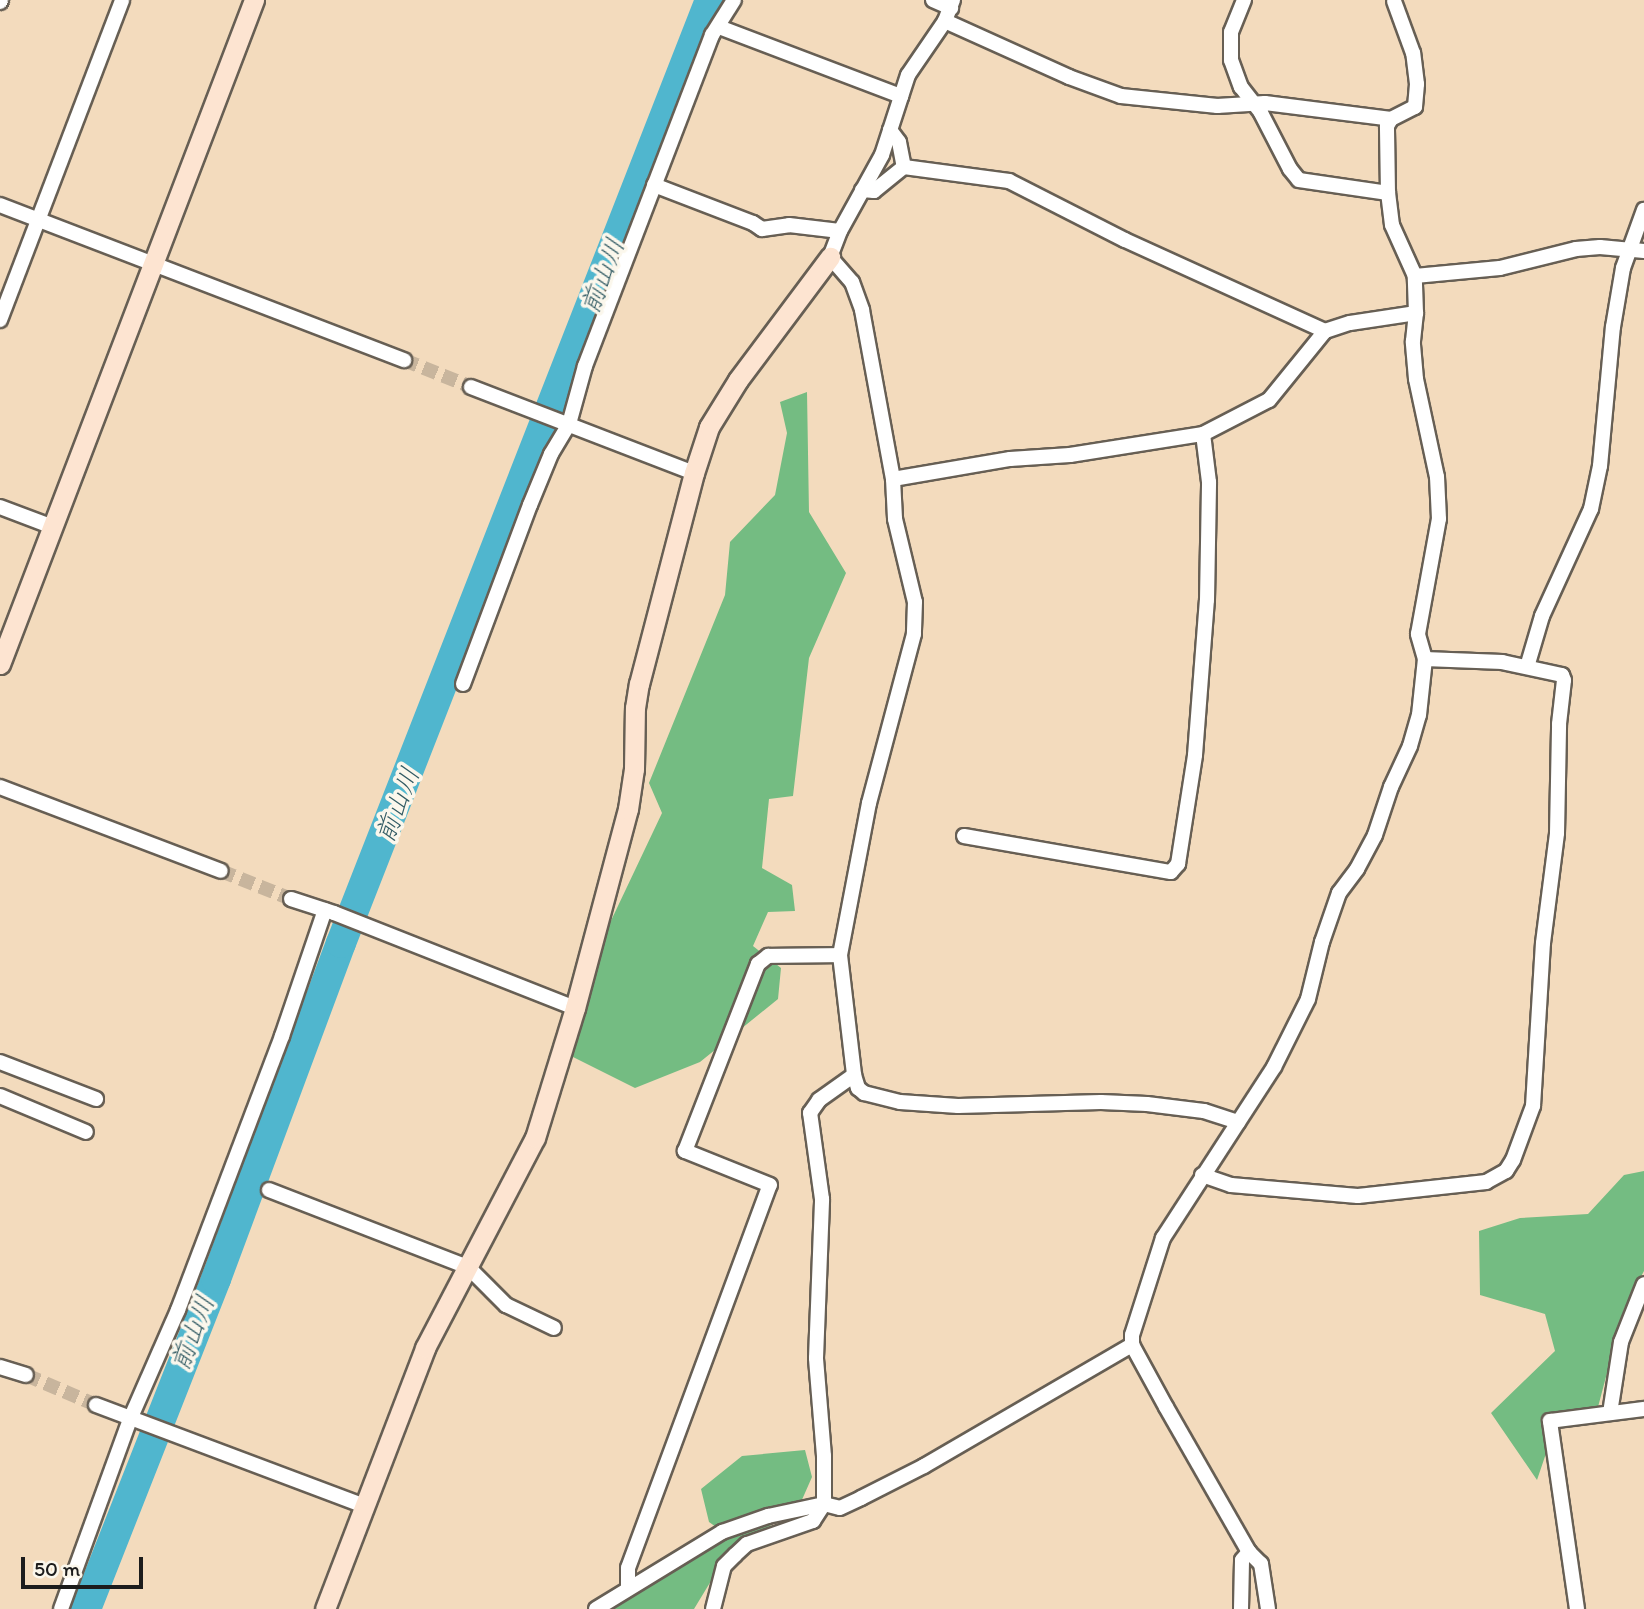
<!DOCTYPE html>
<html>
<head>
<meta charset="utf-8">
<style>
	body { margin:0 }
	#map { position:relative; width:1644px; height:1609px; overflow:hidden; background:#f3dbbd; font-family:Itim,"Klee One",sans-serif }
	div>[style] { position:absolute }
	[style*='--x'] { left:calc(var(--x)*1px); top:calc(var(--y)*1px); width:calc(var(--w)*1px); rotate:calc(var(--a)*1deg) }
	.forest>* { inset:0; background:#74bc82 }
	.river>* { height:30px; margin:-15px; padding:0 15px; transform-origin:15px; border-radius:15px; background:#50b6ce }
	.street-tunnel>* { height:14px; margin-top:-7px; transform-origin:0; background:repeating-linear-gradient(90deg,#c8b59d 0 14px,transparent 0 21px) }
	.roads { filter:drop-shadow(2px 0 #675f54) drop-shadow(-2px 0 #675f54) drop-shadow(0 2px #675f54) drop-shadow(0 -2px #675f54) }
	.street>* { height:14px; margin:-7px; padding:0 7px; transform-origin:7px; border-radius:7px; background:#fff }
	.secondary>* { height:19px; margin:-9.5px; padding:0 9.5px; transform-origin:9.5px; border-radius:9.5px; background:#fde4d1 }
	span { translate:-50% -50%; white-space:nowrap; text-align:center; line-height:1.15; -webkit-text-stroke:7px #fbf7ec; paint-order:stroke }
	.water-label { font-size:26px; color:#315a63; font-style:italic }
	.scale { position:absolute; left:21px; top:1557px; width:122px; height:32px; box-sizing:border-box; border:4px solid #1c1c1c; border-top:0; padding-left:9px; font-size:21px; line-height:24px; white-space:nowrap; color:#1c1c1c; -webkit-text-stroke:5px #fbf7ec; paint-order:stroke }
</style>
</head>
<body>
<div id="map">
	<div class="forest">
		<i style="clip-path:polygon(807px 392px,809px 512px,846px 573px,809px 658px,793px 796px,769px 799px,762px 868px,792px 885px,795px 911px,768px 912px,753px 946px,781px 968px,778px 999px,700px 1062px,635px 1088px,571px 1056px,608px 927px,662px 813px,649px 783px,725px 595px,730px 542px,775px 495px,787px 433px,780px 402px)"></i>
		<i style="clip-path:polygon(1644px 1171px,1644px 1271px,1624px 1309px,1598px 1407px,1556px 1424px,1537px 1480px,1491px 1413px,1555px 1351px,1545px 1314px,1480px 1295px,1479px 1231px,1520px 1218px,1588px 1214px,1624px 1175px)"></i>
		<i style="clip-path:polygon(805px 1450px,812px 1477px,801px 1502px,782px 1506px,775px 1523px,731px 1548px,694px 1609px,604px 1609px,726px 1534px,709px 1522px,701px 1489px,742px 1456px)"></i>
	</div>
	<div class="river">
		<i style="--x:86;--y:1609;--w:355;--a:-68.5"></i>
		<i style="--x:216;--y:1279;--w:358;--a:-69.6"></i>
		<i style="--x:341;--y:943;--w:1013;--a:-68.63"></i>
	</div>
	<div class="street-tunnel">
		<i style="--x:404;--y:360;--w:72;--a:21.9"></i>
		<i style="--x:221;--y:871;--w:75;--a:21.8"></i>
		<i style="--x:26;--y:1375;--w:76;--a:23.2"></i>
	</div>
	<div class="roads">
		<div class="street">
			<i style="--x:933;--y:0;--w:20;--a:24"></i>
			<i style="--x:953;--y:0;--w:22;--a:111"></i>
			<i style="--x:945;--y:21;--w:65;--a:124.4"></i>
			<i style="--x:908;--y:75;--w:84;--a:108"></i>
			<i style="--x:882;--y:155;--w:87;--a:118.9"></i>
			<i style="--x:840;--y:231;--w:28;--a:111"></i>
			<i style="--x:830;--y:257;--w:33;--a:49"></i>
			<i style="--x:852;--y:282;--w:30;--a:70"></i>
			<i style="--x:862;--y:310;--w:172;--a:79.6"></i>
			<i style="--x:893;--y:479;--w:40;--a:87.1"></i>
			<i style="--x:895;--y:519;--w:85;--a:76.5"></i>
			<i style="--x:915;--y:602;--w:32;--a:92"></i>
			<i style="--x:914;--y:634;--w:175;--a:104.9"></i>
			<i style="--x:869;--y:803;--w:155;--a:100.8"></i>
			<i style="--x:840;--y:955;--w:121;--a:83.3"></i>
			<i style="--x:854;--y:1075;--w:14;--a:73"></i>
			<i style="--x:858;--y:1088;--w:8;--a:40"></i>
			<i style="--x:864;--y:1093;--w:37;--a:14"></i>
			<i style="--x:900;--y:1102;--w:58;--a:3.9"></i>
			<i style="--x:958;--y:1106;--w:143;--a:-1.6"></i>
			<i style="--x:1101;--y:1102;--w:46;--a:2.5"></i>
			<i style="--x:1147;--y:1104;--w:57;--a:7"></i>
			<i style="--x:1204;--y:1111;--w:36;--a:18"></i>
			<i style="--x:1244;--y:0;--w:35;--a:112"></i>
			<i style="--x:1231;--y:32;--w:28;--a:90"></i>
			<i style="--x:1231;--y:60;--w:29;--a:70"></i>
			<i style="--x:1241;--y:87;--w:33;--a:52"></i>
			<i style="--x:1261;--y:113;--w:63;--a:62.6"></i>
			<i style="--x:1290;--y:169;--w:14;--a:51"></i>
			<i style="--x:1299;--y:180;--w:90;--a:8.3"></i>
			<i style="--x:0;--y:2;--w:2;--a:-63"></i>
			<i style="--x:945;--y:21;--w:136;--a:24.3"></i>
			<i style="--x:1069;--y:77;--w:55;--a:20.1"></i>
			<i style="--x:1121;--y:96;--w:97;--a:5.9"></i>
			<i style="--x:1217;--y:106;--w:48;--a:-3.6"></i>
			<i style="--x:1265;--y:103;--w:127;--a:7.2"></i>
			<i style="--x:719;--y:27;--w:195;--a:20.8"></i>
			<i style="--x:890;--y:130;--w:15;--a:53"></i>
			<i style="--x:899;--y:142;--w:25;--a:79"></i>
			<i style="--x:654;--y:185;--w:106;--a:21"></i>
			<i style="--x:753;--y:223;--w:11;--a:34"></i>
			<i style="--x:762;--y:229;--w:27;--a:-8"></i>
			<i style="--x:789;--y:225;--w:51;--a:6.7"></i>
			<i style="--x:862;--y:190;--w:12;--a:5"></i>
			<i style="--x:874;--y:191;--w:38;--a:-39"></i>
			<i style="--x:904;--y:167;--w:106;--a:7.6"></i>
			<i style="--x:1009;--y:181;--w:130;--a:27"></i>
			<i style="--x:1125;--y:240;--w:220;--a:24.5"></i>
			<i style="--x:1325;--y:331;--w:26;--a:-18"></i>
			<i style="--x:1350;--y:323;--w:67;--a:-8.6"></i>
			<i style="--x:0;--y:205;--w:433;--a:21"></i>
			<i style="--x:1415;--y:276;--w:85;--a:-5.4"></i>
			<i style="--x:1500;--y:268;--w:78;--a:-14"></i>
			<i style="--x:1576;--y:249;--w:24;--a:-5"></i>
			<i style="--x:1600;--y:247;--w:44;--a:5.2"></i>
			<i style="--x:0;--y:320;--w:342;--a:-69.1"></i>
			<i style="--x:471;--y:387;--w:239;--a:21.1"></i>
			<i style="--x:893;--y:479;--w:119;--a:-9.7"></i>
			<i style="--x:1010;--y:459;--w:60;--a:-3.8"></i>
			<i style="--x:1070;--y:455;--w:135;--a:-9"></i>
			<i style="--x:0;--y:507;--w:57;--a:20.7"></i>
			<i style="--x:1527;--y:667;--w:53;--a:-73.6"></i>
			<i style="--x:1542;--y:616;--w:118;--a:-65.4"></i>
			<i style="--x:1591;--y:509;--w:44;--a:-78.2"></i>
			<i style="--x:1600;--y:466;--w:140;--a:-84.7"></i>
			<i style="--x:1613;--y:327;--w:60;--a:-80.4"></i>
			<i style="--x:1623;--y:268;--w:62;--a:-70.1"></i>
			<i style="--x:463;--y:684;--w:191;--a:-69.5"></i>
			<i style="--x:530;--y:505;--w:55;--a:-67.6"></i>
			<i style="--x:551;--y:454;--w:35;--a:-59"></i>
			<i style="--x:569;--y:424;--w:60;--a:-74.6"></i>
			<i style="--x:585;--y:366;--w:355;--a:-69"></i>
			<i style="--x:712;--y:35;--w:41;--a:-57.8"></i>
			<i style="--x:0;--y:787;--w:236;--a:20.8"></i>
			<i style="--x:964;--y:836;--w:210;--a:9.9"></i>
			<i style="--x:1171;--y:872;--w:11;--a:-49"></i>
			<i style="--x:1178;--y:864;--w:110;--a:-81.1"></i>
			<i style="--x:1195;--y:755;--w:155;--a:-85.6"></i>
			<i style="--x:1207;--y:600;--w:118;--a:-89"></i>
			<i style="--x:1209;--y:482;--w:48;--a:-97.1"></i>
			<i style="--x:1203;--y:434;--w:74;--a:-27.3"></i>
			<i style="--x:1269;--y:400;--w:89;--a:-50.9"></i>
			<i style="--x:291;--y:899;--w:45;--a:18"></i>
			<i style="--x:334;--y:913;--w:259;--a:21.5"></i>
			<i style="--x:0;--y:1062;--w:103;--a:21.1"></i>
			<i style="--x:0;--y:1096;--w:93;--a:22.7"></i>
			<i style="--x:1202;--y:1175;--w:31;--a:19"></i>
			<i style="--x:1231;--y:1185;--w:127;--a:5"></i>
			<i style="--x:1358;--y:1196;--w:129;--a:-6.2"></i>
			<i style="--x:1486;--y:1182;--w:23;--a:-29"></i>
			<i style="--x:1506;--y:1171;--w:13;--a:-58"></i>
			<i style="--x:1513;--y:1160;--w:58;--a:-69.7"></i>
			<i style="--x:1533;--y:1106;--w:163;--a:-86.5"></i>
			<i style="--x:1543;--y:943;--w:111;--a:-82.7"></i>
			<i style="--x:1557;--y:833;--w:109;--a:-88.9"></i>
			<i style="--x:1559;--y:724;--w:44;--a:-83.5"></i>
			<i style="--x:1564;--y:680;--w:5;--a:-112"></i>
			<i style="--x:1562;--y:675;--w:61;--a:-167.8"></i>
			<i style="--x:1502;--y:662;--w:77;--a:-177.8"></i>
			<i style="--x:269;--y:1190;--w:213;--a:21.2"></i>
			<i style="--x:468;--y:1267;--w:54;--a:45"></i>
			<i style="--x:506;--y:1305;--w:53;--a:25.6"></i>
			<i style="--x:0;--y:1367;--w:27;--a:17"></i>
			<i style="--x:96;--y:1405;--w:286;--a:20.6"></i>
			<i style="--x:1610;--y:1413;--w:72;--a:-81.2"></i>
			<i style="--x:1621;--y:1342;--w:62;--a:-68.4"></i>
			<i style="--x:628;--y:1588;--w:20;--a:-90"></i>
			<i style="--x:628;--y:1568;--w:408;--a:-69.7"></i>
			<i style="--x:770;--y:1185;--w:92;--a:-158.2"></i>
			<i style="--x:685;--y:1151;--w:201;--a:-68.7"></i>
			<i style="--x:758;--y:964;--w:13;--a:-39"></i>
			<i style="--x:768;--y:956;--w:72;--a:-0.8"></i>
			<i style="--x:61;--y:1609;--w:204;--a:-70"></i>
			<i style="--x:131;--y:1417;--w:117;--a:-66.3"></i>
			<i style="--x:178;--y:1310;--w:293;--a:-69.2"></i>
			<i style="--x:282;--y:1036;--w:133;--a:-71.2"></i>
			<i style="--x:596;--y:1609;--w:148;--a:-31.4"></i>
			<i style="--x:722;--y:1532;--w:49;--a:-19.2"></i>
			<i style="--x:768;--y:1516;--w:57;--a:-12.1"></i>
			<i style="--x:824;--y:1504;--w:16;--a:14"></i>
			<i style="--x:840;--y:1508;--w:23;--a:-25"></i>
			<i style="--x:861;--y:1498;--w:71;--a:-26.9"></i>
			<i style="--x:924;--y:1466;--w:241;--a:-30.2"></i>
			<i style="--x:713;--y:1609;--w:44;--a:-75.7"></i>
			<i style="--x:724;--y:1566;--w:16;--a:-45"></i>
			<i style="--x:735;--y:1555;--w:16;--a:-43"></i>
			<i style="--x:747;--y:1544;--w:70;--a:-19.2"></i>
			<i style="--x:813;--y:1521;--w:20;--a:-57"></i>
			<i style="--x:824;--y:1504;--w:48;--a:-90"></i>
			<i style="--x:824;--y:1456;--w:98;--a:-94.7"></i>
			<i style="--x:816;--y:1358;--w:159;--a:-87.8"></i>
			<i style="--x:822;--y:1199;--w:87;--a:-97.9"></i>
			<i style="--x:810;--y:1113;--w:16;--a:-55"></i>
			<i style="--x:819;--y:1100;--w:43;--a:-35.5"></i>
			<i style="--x:1241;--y:1609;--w:49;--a:-88.8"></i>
			<i style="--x:1242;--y:1560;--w:11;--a:-49"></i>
			<i style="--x:1268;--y:1609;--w:46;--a:-98.8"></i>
			<i style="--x:1261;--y:1564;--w:17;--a:-135"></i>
			<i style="--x:1249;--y:1552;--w:167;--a:-119.8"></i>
			<i style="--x:1166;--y:1407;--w:71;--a:-118.7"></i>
			<i style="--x:1132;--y:1345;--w:10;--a:-90"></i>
			<i style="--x:1132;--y:1335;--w:102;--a:-72.3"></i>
			<i style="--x:1163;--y:1238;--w:204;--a:-57"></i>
			<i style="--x:1274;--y:1067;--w:76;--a:-63.4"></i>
			<i style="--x:1308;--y:999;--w:59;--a:-76.2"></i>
			<i style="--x:1322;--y:942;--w:52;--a:-70.9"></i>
			<i style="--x:1339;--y:893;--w:30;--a:-53"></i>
			<i style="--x:1357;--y:869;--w:38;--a:-62"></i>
			<i style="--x:1375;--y:835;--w:51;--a:-71.6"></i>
			<i style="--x:1391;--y:787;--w:45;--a:-65.1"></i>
			<i style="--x:1410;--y:746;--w:32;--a:-74"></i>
			<i style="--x:1419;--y:715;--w:56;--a:-83.9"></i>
			<i style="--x:1425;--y:659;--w:26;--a:-106"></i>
			<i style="--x:1418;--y:634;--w:117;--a:-79.7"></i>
			<i style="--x:1439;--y:519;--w:42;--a:-92.7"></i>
			<i style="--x:1437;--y:477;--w:100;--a:-102.1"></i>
			<i style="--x:1416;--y:379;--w:38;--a:-95"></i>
			<i style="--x:1413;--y:341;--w:28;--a:-84"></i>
			<i style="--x:1416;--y:313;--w:37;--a:-92"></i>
			<i style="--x:1415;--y:276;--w:56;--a:-114.3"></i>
			<i style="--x:1392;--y:225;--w:32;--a:-97"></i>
			<i style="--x:1388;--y:193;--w:67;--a:-90.9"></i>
			<i style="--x:1387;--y:126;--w:8;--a:-60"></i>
			<i style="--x:1391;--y:119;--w:27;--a:-27"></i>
			<i style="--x:1415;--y:107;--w:23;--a:-85"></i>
			<i style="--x:1417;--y:84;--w:31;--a:-97"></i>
			<i style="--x:1413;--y:53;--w:55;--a:-110.1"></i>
			<i style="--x:1577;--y:1609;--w:190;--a:-98.2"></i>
			<i style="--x:1550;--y:1421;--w:95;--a:-7.3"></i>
		</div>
		<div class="secondary">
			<i style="--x:0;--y:664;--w:711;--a:-69.07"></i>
			<i style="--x:325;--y:1609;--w:280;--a:-69"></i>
			<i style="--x:425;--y:1348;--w:237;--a:-62.4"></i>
			<i style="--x:535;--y:1138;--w:136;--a:-72.9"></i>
			<i style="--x:575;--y:1008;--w:206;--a:-75.1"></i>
			<i style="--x:628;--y:809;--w:40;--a:-81.5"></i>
			<i style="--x:634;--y:769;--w:61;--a:-89.1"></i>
			<i style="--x:635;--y:708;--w:24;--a:-81"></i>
			<i style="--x:639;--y:684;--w:218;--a:-75.4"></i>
			<i style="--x:694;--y:473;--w:48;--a:-71.9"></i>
			<i style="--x:709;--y:427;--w:55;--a:-58.3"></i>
			<i style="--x:738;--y:380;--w:154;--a:-53.2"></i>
		</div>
	</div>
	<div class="water-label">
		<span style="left:603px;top:276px;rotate:-69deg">前山川</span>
		<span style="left:398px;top:805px;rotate:-69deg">前山川</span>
		<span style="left:193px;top:1333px;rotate:-69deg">前山川</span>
	</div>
	<div class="scale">50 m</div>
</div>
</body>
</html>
